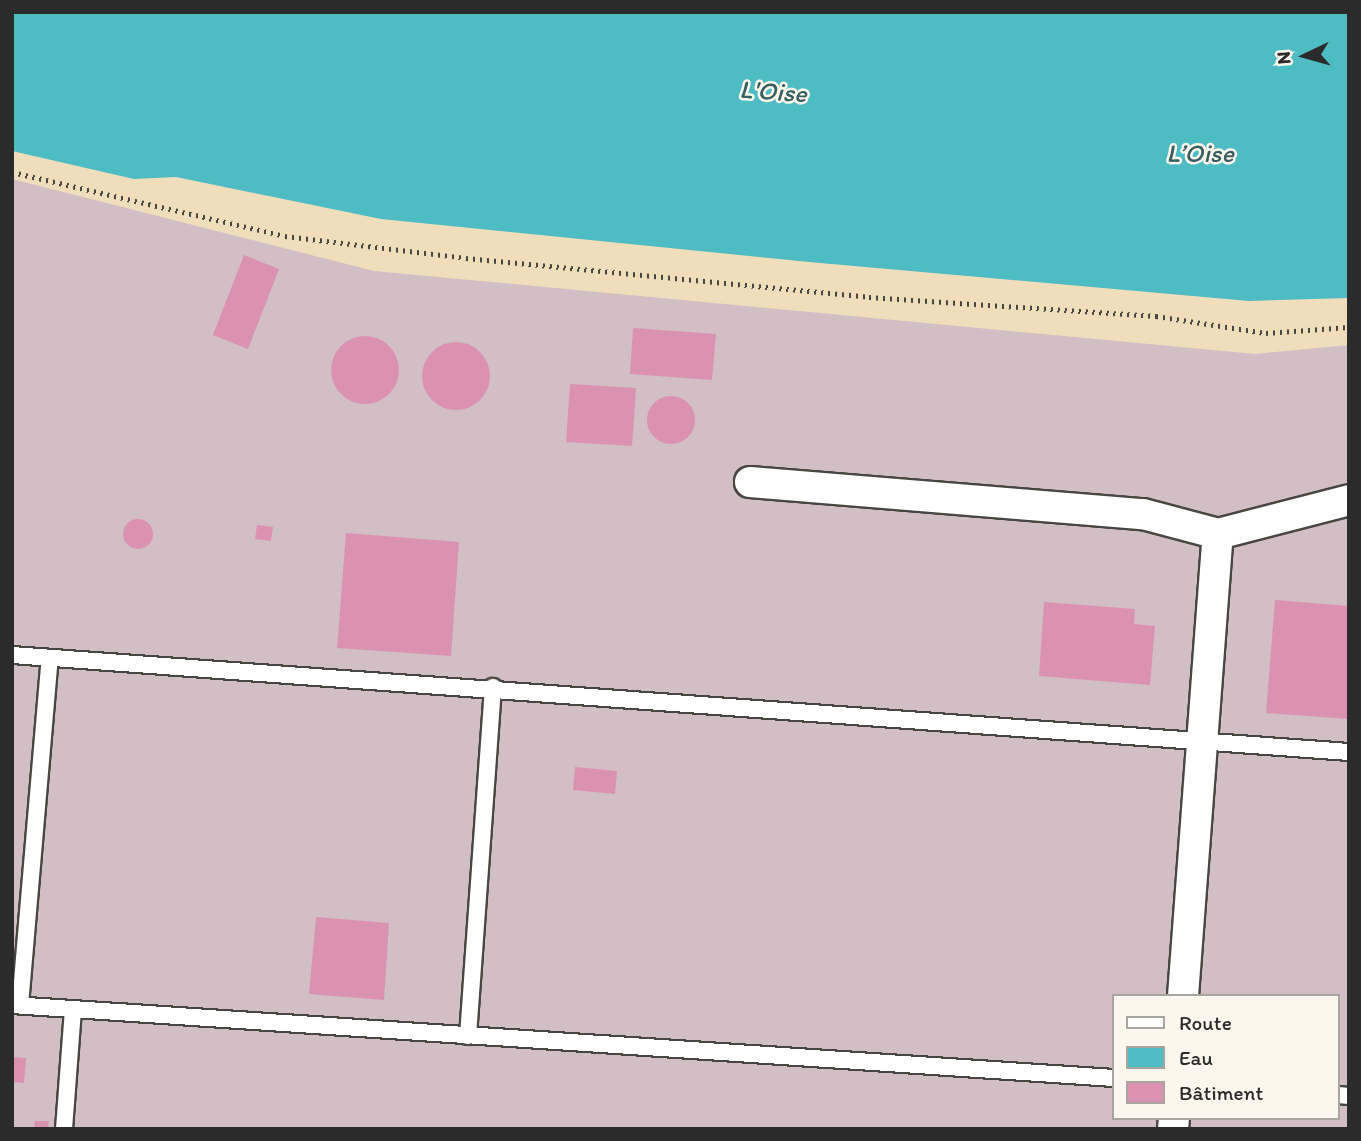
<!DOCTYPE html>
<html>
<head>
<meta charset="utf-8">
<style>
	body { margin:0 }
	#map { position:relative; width:1361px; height:1141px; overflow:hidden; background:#efddbb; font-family:Itim,sans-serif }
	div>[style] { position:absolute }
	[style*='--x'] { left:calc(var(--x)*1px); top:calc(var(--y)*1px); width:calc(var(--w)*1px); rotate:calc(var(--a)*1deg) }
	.industrial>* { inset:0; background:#d2bec5 }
	.water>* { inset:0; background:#4ebcc3 }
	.building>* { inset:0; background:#db92b1 }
	.round { border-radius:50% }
	.path>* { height:4.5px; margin-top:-2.25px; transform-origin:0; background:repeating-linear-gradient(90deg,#484641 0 2px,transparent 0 7px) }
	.roads { filter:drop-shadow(2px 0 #484641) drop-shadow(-2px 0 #484641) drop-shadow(0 2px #484641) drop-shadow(0 -2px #484641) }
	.service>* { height:16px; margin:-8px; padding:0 8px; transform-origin:8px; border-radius:8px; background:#fff }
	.minor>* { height:30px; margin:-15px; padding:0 15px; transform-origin:15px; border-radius:15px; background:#fff }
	span { translate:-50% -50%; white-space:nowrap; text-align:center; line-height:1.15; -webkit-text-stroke:5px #fbf7ec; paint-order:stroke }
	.water-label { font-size:26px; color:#375e60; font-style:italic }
	.frame { position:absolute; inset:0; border:14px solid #2b2b2b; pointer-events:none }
	.legend { position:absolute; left:1112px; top:994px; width:228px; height:126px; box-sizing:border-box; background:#fbf7ec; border:2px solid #a8a59f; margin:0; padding:9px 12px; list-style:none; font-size:21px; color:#2b2b2b }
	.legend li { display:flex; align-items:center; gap:14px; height:35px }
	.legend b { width:35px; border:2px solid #a8a59f }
	.north { position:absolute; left:1270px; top:21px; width:70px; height:70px; -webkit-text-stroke:5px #fbf7ec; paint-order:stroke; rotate:265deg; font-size:19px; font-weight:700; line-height:28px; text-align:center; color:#2b2b2b }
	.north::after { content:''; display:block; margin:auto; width:24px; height:32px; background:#2b2b2b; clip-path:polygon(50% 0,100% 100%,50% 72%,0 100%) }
</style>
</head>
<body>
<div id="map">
	<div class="industrial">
		<i style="clip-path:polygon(evenodd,12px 179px,374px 271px,1255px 354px,1349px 345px,1349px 1129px,12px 1129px,12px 179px,1114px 996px,1338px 996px,1338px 1118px,1114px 1118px,1114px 996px)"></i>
	</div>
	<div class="water">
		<i style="clip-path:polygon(12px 12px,1349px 12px,1349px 298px,1249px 301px,809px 262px,381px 219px,176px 177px,134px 179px,12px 151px)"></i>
	</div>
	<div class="building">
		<i style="clip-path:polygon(244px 255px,279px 269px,248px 349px,213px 335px)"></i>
		<i style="clip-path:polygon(633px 328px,716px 334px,712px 380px,630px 374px)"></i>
		<i class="round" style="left:331px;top:336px;width:68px;height:68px"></i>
		<i class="round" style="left:422px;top:342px;width:68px;height:68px"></i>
		<i style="clip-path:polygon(570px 384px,636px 388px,632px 446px,566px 442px)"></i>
		<i class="round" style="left:647px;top:396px;width:48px;height:48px"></i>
		<i class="round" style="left:123px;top:519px;width:30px;height:30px"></i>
		<i style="clip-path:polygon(257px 525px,273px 527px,271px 541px,255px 539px)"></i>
		<i style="clip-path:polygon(346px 533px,459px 542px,451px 656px,337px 648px)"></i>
		<i style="clip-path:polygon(1275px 600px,1349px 606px,1349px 719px,1266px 713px)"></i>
		<i style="clip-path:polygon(1044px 602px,1135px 609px,1134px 624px,1155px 626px,1150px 685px,1039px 676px)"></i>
		<i style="clip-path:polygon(575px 767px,617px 771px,615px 794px,573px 790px)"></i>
		<i style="clip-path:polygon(316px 917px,389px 923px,384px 1000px,309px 994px)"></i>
		<i style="clip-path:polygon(12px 1057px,26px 1058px,24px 1083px,12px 1082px)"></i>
		<i style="clip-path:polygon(35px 1121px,49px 1121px,48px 1129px,34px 1129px)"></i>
	</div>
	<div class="path">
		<i style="--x:12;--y:172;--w:280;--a:13.2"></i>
		<i style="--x:285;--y:236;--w:182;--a:6.9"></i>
		<i style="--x:466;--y:258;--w:405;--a:5.5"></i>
		<i style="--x:869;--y:297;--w:288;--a:3.8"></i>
		<i style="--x:1156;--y:316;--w:111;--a:8.8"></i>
		<i style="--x:1266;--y:333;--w:83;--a:-4.1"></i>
	</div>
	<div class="roads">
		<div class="service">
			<i style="--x:12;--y:655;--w:1341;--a:4.15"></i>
			<i style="--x:12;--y:1005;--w:1104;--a:3.79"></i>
			<i style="--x:20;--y:1005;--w:348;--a:-85.1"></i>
			<i style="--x:468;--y:1036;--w:350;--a:-85.9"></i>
			<i style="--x:1338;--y:1095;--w:11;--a:5"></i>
			<i style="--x:64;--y:1129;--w:120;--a:-85.7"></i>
		</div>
		<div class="minor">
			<i style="--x:750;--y:482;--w:394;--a:4.7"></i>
			<i style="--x:1143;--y:514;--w:78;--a:14.9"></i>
			<i style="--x:1218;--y:534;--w:135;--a:-14.5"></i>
			<i style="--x:1183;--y:996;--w:463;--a:-85.7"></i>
			<i style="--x:1173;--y:1129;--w:11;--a:-85"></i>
		</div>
	</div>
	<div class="water-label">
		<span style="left:773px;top:92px;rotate:4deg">L'Oise</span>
		<span style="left:1200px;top:154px">L’Oise</span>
	</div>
	<div class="frame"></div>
	<ul class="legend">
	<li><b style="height:9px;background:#fff"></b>Route</li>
	<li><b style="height:19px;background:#4ebcc3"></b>Eau</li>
	<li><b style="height:19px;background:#db92b1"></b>Bâtiment</li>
	</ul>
	<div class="north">N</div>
</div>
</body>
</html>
